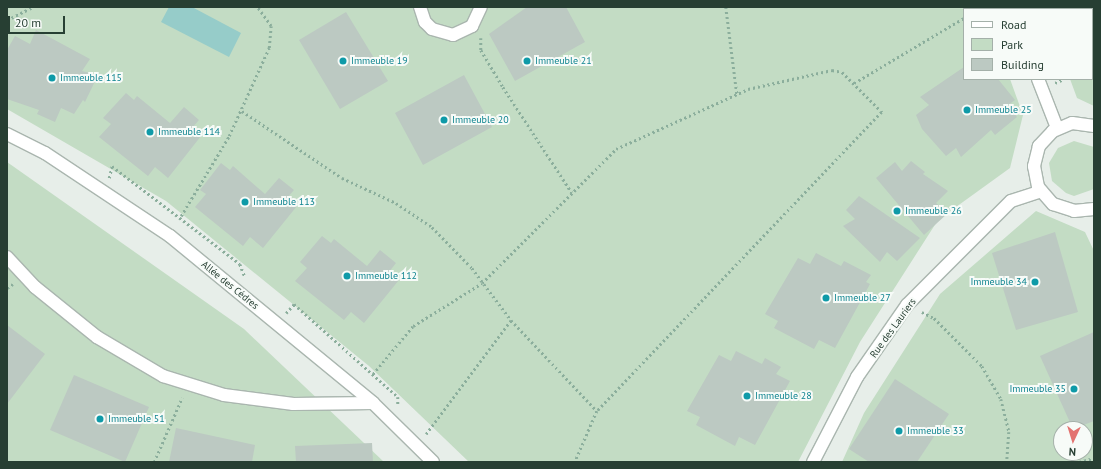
<!DOCTYPE html>
<html>
<head>
<meta charset="utf-8">
<style>
	body { margin:0 }
	#map { position:relative; width:1101px; height:469px; overflow:hidden; background:#e7eee9; font-family:"PT Sans",sans-serif }
	div>[style] { position:absolute }
	[style*='--x'] { left:calc(var(--x)*1px); top:calc(var(--y)*1px); width:calc(var(--w)*1px); rotate:calc(var(--a)*1deg) }
	.green>* { inset:0; background:#c3dcc4 }
	.water>* { inset:0; background:#96ccc9 }
	.building>* { inset:0; background:#bcc9c2 }
	.path>* { height:2.5px; margin-top:-1.25px; transform-origin:0; background:repeating-linear-gradient(90deg,#8bae9c 0 2px,transparent 0 5px) }
	.roads { filter:drop-shadow(1px 0 #aab6af) drop-shadow(-1px 0 #aab6af) drop-shadow(0 1px #aab6af) drop-shadow(0 -1px #aab6af) }
	.street>* { height:12px; margin:-6px; padding:0 6px; transform-origin:6px; border-radius:6px; background:#fff }
	.dots>* { width:11px; height:11px; translate:-50% -50%; box-sizing:border-box; border:2px solid #f7fbf8; border-radius:50% }
	span { translate:-50% -50%; white-space:nowrap; text-align:center; line-height:1.15; -webkit-text-stroke:4px #f7fbf8; paint-order:stroke }
	.culture-label { font-size:10px; color:#0d838f }
	.left { translate:0 -50%; text-align:left }
	.right { translate:-100% -50%; text-align:right }
	.street-label { font-size:10px; color:#273f33 }
	.frame { position:absolute; inset:0; border:8px solid #273f33; pointer-events:none }
	.legend { position:absolute; left:963px; top:8px; width:130px; height:72px; box-sizing:border-box; background:#f7fbf8; border:1px solid #a4b0a9; margin:0; padding:5px 7px; list-style:none; font-size:12px; color:#273f33 }
	.legend li { display:flex; align-items:center; gap:8px; height:20px }
	.legend b { width:20px; border:1px solid #a4b0a9 }
	.north { position:absolute; left:1053px; top:421px; width:40px; height:40px; box-sizing:border-box; background:#f7fbf8; border:1px solid #a4b0a9; border-radius:50%; rotate:184deg; font-size:11px; font-weight:700; line-height:16px; text-align:center; color:#273f33 }
	.north::after { content:''; display:block; margin:auto; width:14px; height:18px; background:#e37370; clip-path:polygon(50% 0,100% 100%,50% 72%,0 100%) }
	.scale { position:absolute; left:8px; top:16px; width:57px; height:18px; box-sizing:border-box; border:2px solid #273f33; border-top:0; padding-left:5px; font-size:12px; line-height:14px; white-space:nowrap; color:#273f33; -webkit-text-stroke:3px #f7fbf8; paint-order:stroke }
</style>
</head>
<body>
<div id="map">
	<div class="green">
		<i style="clip-path:polygon(7px 7px,985px 7px,964px 9px,964px 79px,1010px 79px,1023px 115px,1010px 168px,938px 220px,860px 342px,798px 462px,469px 462px,369px 366px,166px 201px,7px 109px)"></i>
		<i style="clip-path:polygon(1044px 7px,1094px 7px,1094px 106px,1077px 98px,1070px 79px,1092px 79px,1092px 9px)"></i>
		<i style="clip-path:polygon(1074px 141px,1094px 147px,1094px 189px,1074px 196px,1066px 193px,1052px 181px,1049px 163px,1058px 148px)"></i>
		<i style="clip-path:polygon(7px 162px,244px 329px,384px 462px,7px 462px)"></i>
		<i style="clip-path:polygon(evenodd,1036px 211px,1085px 232px,1094px 251px,1094px 462px,842px 462px,864px 413px,940px 294px,1036px 211px,1061px 429px,1085px 429px,1085px 453px,1061px 453px,1061px 429px)"></i>
	</div>
	<div class="water">
		<i style="clip-path:polygon(169px 7px,192px 7px,241px 33px,229px 57px,161px 22px)"></i>
	</div>
	<div class="building">
		<i style="clip-path:polygon(527px 7px,566px 7px,585px 42px,515px 81px,489px 34px)"></i>
		<i style="clip-path:polygon(346px 12px,388px 81px,340px 109px,299px 40px)"></i>
		<i style="clip-path:polygon(36px 30px,90px 59px,82px 71px,98px 75px,85px 102px,83px 100px,74px 114px,61px 108px,55px 122px,37px 114px,39px 110px,7px 99px,7px 50px,15px 36px,30px 44px)"></i>
		<i style="clip-path:polygon(964px 67px,964px 79px,998px 79px,1015px 100px,1008px 105px,1017px 117px,995px 135px,991px 130px,961px 157px,956px 148px,946px 156px,922px 129px,916px 115px,929px 105px,920px 97px)"></i>
		<i style="clip-path:polygon(464px 75px,492px 127px,423px 165px,395px 113px)"></i>
		<i style="clip-path:polygon(126px 93px,134px 100px,137px 96px,170px 123px,184px 107px,199px 120px,192px 128px,201px 136px,168px 178px,155px 167px,148px 176px,99px 137px,111px 124px,103px 118px)"></i>
		<i style="clip-path:polygon(911px 161px,925px 172px,923px 174px,948px 191px,936px 203px,948px 213px,924px 235px,876px 178px,895px 162px,902px 171px)"></i>
		<i style="clip-path:polygon(221px 163px,230px 170px,233px 166px,265px 194px,279px 178px,294px 190px,287px 198px,297px 206px,263px 248px,250px 237px,243px 246px,195px 207px,206px 194px,200px 190px)"></i>
		<i style="clip-path:polygon(859px 196px,920px 238px,897px 261px,887px 252px,880px 262px,843px 226px,855px 219px,846px 210px)"></i>
		<i style="clip-path:polygon(1055px 232px,1078px 312px,1016px 330px,992px 253px)"></i>
		<i style="clip-path:polygon(322px 236px,331px 243px,334px 239px,367px 266px,380px 250px,396px 263px,389px 272px,399px 280px,364px 323px,351px 312px,344px 320px,295px 281px,307px 268px,300px 262px)"></i>
		<i style="clip-path:polygon(816px 253px,841px 266px,844px 261px,871px 275px,866px 282px,870px 284px,835px 348px,819px 340px,814px 349px,774px 328px,778px 321px,765px 314px,798px 258px,810px 264px)"></i>
		<i style="clip-path:polygon(7px 325px,45px 354px,7px 404px)"></i>
		<i style="clip-path:polygon(1094px 332px,1094px 421px,1073px 429px,1040px 356px)"></i>
		<i style="clip-path:polygon(736px 351px,762px 364px,765px 358px,781px 367px,776px 374px,790px 381px,755px 445px,739px 437px,735px 446px,696px 425px,700px 417px,687px 411px,719px 355px,731px 361px)"></i>
		<i style="clip-path:polygon(74px 375px,149px 407px,125px 462px,50px 430px)"></i>
		<i style="clip-path:polygon(895px 379px,949px 414px,917px 462px,869px 462px,849px 449px)"></i>
		<i style="clip-path:polygon(176px 428px,255px 445px,252px 462px,169px 462px)"></i>
		<i style="clip-path:polygon(372px 443px,373px 462px,296px 462px,295px 446px)"></i>
	</div>
	<div class="path">
		<i style="--x:726;--y:7;--w:88;--a:82.8"></i>
		<i style="--x:983;--y:9;--w:4;--a:-27"></i>
		<i style="--x:7;--y:20;--w:29;--a:-27"></i>
		<i style="--x:481;--y:38;--w:12;--a:90"></i>
		<i style="--x:481;--y:50;--w:43;--a:59.3"></i>
		<i style="--x:503;--y:87;--w:126;--a:56.9"></i>
		<i style="--x:1092;--y:66;--w:2;--a:0"></i>
		<i style="--x:854;--y:83;--w:128;--a:-30.6"></i>
		<i style="--x:1055;--y:83;--w:10;--a:-24"></i>
		<i style="--x:242;--y:111;--w:120;--a:33.8"></i>
		<i style="--x:342;--y:178;--w:60;--a:24.8"></i>
		<i style="--x:396;--y:203;--w:43;--a:33.7"></i>
		<i style="--x:432;--y:227;--w:57;--a:45.7"></i>
		<i style="--x:472;--y:268;--w:65;--a:53.1"></i>
		<i style="--x:511;--y:320;--w:125;--a:46.6"></i>
		<i style="--x:109;--y:178;--w:12;--a:-76"></i>
		<i style="--x:112;--y:166;--w:161;--a:37.4"></i>
		<i style="--x:240;--y:264;--w:14;--a:69"></i>
		<i style="--x:181;--y:216;--w:93;--a:-59"></i>
		<i style="--x:229;--y:136;--w:97;--a:-65.6"></i>
		<i style="--x:269;--y:48;--w:22;--a:-85"></i>
		<i style="--x:271;--y:26;--w:24;--a:-126"></i>
		<i style="--x:7;--y:288;--w:7;--a:-34"></i>
		<i style="--x:922;--y:312;--w:13;--a:27"></i>
		<i style="--x:934;--y:318;--w:68;--a:45"></i>
		<i style="--x:982;--y:366;--w:38;--a:60"></i>
		<i style="--x:1001;--y:399;--w:34;--a:76"></i>
		<i style="--x:1009;--y:432;--w:30;--a:94"></i>
		<i style="--x:286;--y:313;--w:12;--a:-48"></i>
		<i style="--x:294;--y:304;--w:140;--a:41.8"></i>
		<i style="--x:398;--y:397;--w:9;--a:90"></i>
		<i style="--x:373;--y:374;--w:62;--a:-50.2"></i>
		<i style="--x:413;--y:326;--w:81;--a:-31.9"></i>
		<i style="--x:482;--y:283;--w:190;--a:-45"></i>
		<i style="--x:616;--y:149;--w:145;--a:-24.4"></i>
		<i style="--x:748;--y:89;--w:86;--a:-12.7"></i>
		<i style="--x:832;--y:70;--w:10;--a:11"></i>
		<i style="--x:842;--y:72;--w:57;--a:45"></i>
		<i style="--x:882;--y:112;--w:413;--a:133.6"></i>
		<i style="--x:597;--y:411;--w:56;--a:113.3"></i>
		<i style="--x:426;--y:434;--w:142;--a:-53.3"></i>
		<i style="--x:154;--y:462;--w:70;--a:-66.4"></i>
		<i style="--x:1079;--y:462;--w:16;--a:-15"></i>
	</div>
	<div class="roads">
		<div class="street">
			<i style="--x:420;--y:7;--w:16;--a:72"></i>
			<i style="--x:425;--y:22;--w:10;--a:45"></i>
			<i style="--x:432;--y:29;--w:22;--a:16"></i>
			<i style="--x:453;--y:35;--w:21;--a:-25"></i>
			<i style="--x:472;--y:26;--w:21;--a:-65"></i>
			<i style="--x:1009;--y:7;--w:2;--a:63"></i>
			<i style="--x:1038;--y:79;--w:53;--a:68.8"></i>
			<i style="--x:1094;--y:126;--w:22;--a:-172"></i>
			<i style="--x:1072;--y:123;--w:21;--a:157"></i>
			<i style="--x:1053;--y:131;--w:21;--a:133"></i>
			<i style="--x:1039;--y:146;--w:21;--a:104"></i>
			<i style="--x:1034;--y:166;--w:21;--a:79"></i>
			<i style="--x:1038;--y:187;--w:23;--a:49"></i>
			<i style="--x:1053;--y:204;--w:22;--a:18"></i>
			<i style="--x:1074;--y:211;--w:20;--a:-6"></i>
			<i style="--x:7;--y:134;--w:42;--a:26.6"></i>
			<i style="--x:45;--y:153;--w:150;--a:33.6"></i>
			<i style="--x:170;--y:236;--w:263;--a:39.4"></i>
			<i style="--x:373;--y:403;--w:84;--a:44.5"></i>
			<i style="--x:7;--y:257;--w:41;--a:47"></i>
			<i style="--x:35;--y:287;--w:80;--a:38.9"></i>
			<i style="--x:97;--y:337;--w:77;--a:30.6"></i>
			<i style="--x:163;--y:376;--w:64;--a:17.3"></i>
			<i style="--x:224;--y:395;--w:70;--a:7.4"></i>
			<i style="--x:293;--y:404;--w:80;--a:-0.7"></i>
			<i style="--x:813;--y:462;--w:96;--a:-62.6"></i>
			<i style="--x:857;--y:377;--w:88;--a:-55.2"></i>
			<i style="--x:907;--y:305;--w:147;--a:-45"></i>
			<i style="--x:1011;--y:201;--w:32;--a:-18"></i>
		</div>
	</div>
	<div class="dots">
		<i style="left:343px;top:61px;background:#0f9aa8"></i>
		<i style="left:527px;top:61px;background:#0f9aa8"></i>
		<i style="left:52px;top:78px;background:#0f9aa8"></i>
		<i style="left:967px;top:110px;background:#0f9aa8"></i>
		<i style="left:444px;top:120px;background:#0f9aa8"></i>
		<i style="left:150px;top:132px;background:#0f9aa8"></i>
		<i style="left:245px;top:202px;background:#0f9aa8"></i>
		<i style="left:897px;top:211px;background:#0f9aa8"></i>
		<i style="left:347px;top:276px;background:#0f9aa8"></i>
		<i style="left:1035px;top:282px;background:#0f9aa8"></i>
		<i style="left:826px;top:298px;background:#0f9aa8"></i>
		<i style="left:1074px;top:389px;background:#0f9aa8"></i>
		<i style="left:747px;top:396px;background:#0f9aa8"></i>
		<i style="left:100px;top:419px;background:#0f9aa8"></i>
		<i style="left:899px;top:431px;background:#0f9aa8"></i>
	</div>
	<div class="culture-label">
		<span class="left" style="left:351px;top:61px">Immeuble 19</span>
		<span class="left" style="left:535px;top:61px">Immeuble 21</span>
		<span class="left" style="left:60px;top:78px">Immeuble 115</span>
		<span class="left" style="left:975px;top:110px">Immeuble 25</span>
		<span class="left" style="left:452px;top:120px">Immeuble 20</span>
		<span class="left" style="left:158px;top:132px">Immeuble 114</span>
		<span class="left" style="left:253px;top:202px">Immeuble 113</span>
		<span class="left" style="left:905px;top:211px">Immeuble 26</span>
		<span class="left" style="left:355px;top:276px">Immeuble 112</span>
		<span class="right" style="left:1027px;top:282px">Immeuble 34</span>
		<span class="left" style="left:834px;top:298px">Immeuble 27</span>
		<span class="right" style="left:1066px;top:389px">Immeuble 35</span>
		<span class="left" style="left:755px;top:396px">Immeuble 28</span>
		<span class="left" style="left:108px;top:419px">Immeuble 51</span>
		<span class="left" style="left:907px;top:431px">Immeuble 33</span>
	</div>
	<div class="street-label">
		<span style="left:230px;top:285px;rotate:39deg">Allée des Cédres</span>
		<span style="left:893px;top:328px;rotate:-54deg">Rue des Lauriers</span>
	</div>
	<div class="frame"></div>
	<ul class="legend">
	<li><b style="height:5px;background:#fff"></b>Road</li>
	<li><b style="height:11px;background:#c3dcc4"></b>Park</li>
	<li><b style="height:11px;background:#bcc9c2"></b>Building</li>
	</ul>
	<div class="north">N</div>
	<div class="scale">20 m</div>
</div>
</body>
</html>
